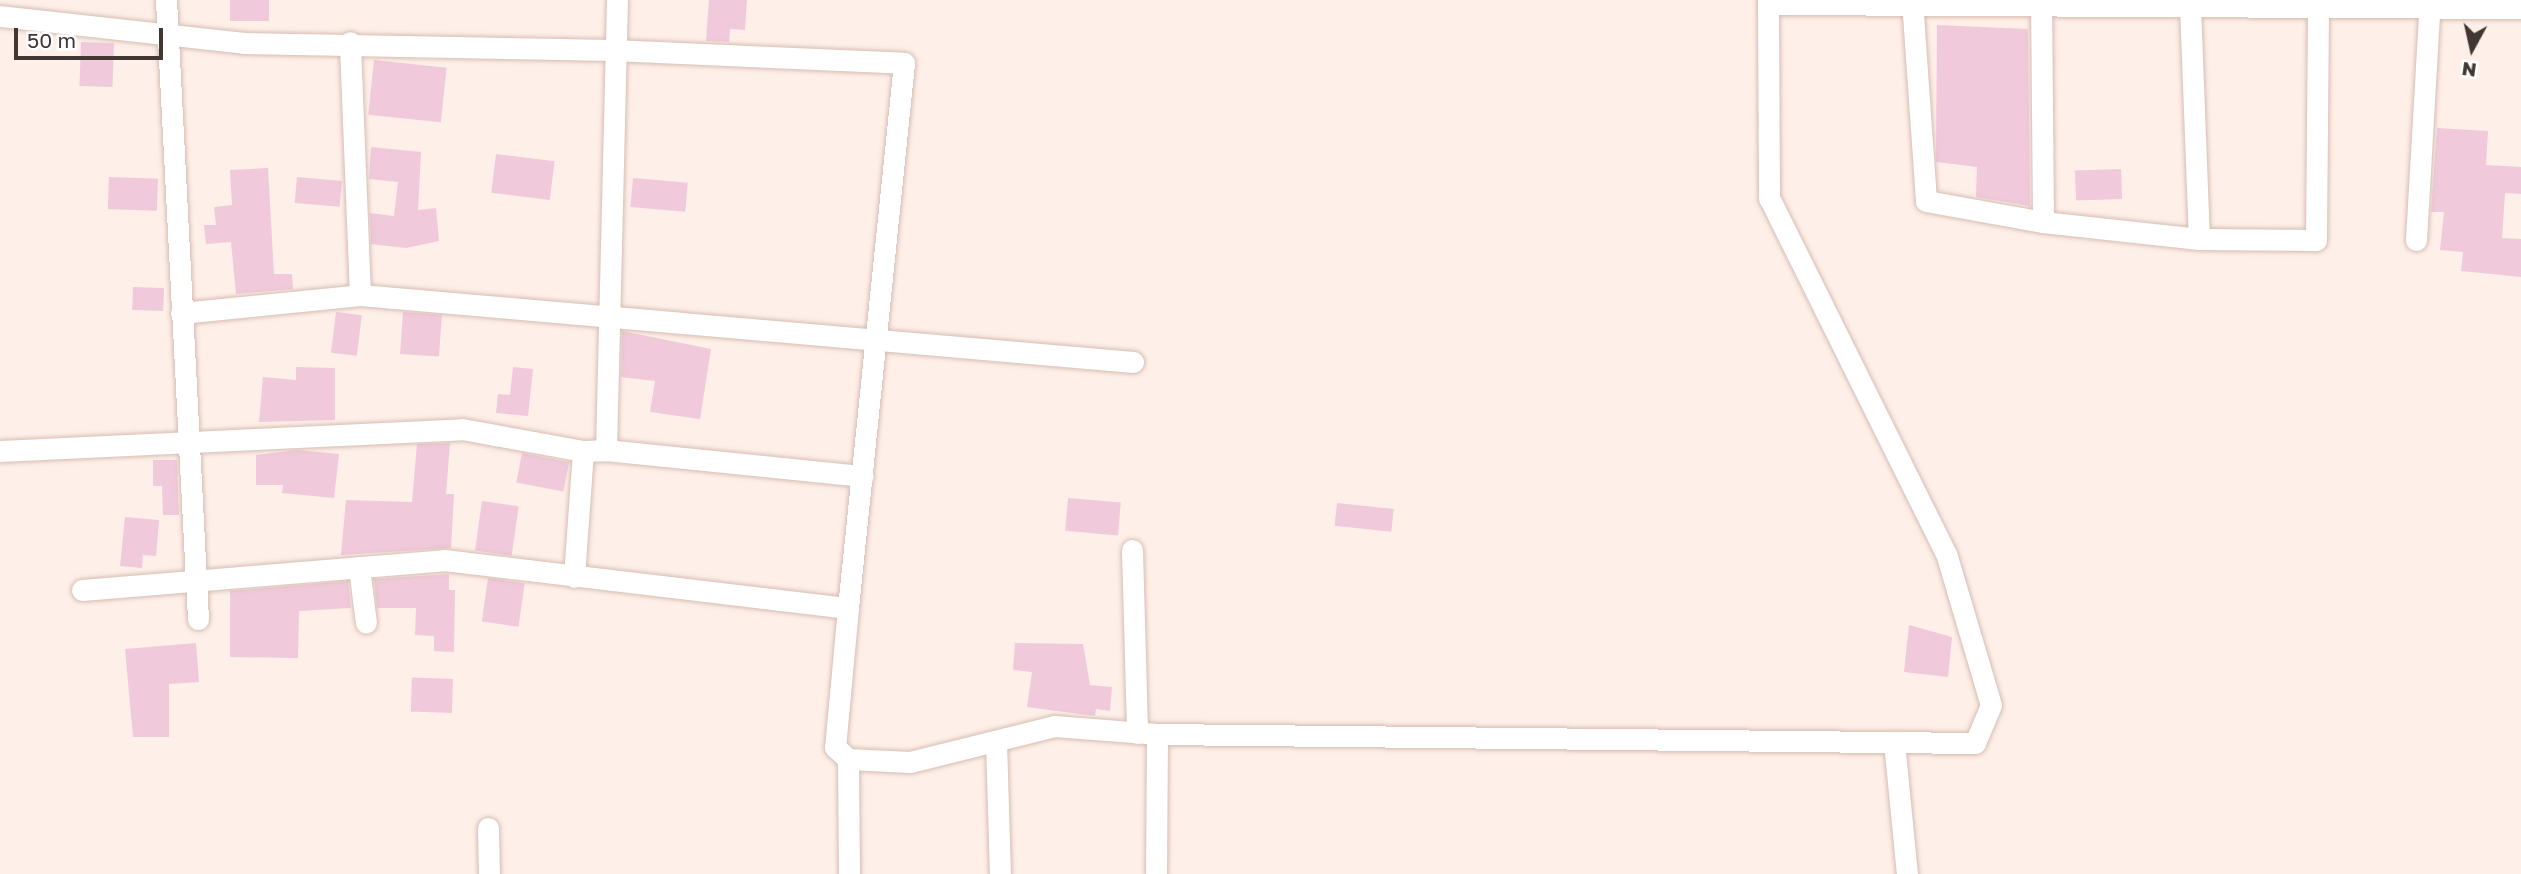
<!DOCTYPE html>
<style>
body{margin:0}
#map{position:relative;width:2521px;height:874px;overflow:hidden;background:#feefe8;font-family:"Golos Text",sans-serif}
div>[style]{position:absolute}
.building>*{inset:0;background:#f0c9da;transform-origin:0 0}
.roads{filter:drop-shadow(0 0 2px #d5bdb2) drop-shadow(0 0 2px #d5bdb2)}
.minor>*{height:21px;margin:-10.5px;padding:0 10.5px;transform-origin:10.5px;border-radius:10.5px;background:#fff}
span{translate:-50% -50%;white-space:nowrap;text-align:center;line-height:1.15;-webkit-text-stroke:7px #fff;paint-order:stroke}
.north{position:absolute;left:2437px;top:14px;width:70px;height:70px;-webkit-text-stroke:5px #fff;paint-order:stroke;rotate:188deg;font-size:19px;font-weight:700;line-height:28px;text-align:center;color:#413833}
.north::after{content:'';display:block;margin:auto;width:24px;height:32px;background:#413833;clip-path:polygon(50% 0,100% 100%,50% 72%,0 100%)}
.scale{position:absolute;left:14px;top:28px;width:149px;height:32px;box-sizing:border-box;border:4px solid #413833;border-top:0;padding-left:9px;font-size:21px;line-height:24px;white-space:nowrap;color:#413833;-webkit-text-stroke:5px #fff;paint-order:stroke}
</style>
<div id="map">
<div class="building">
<div style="left:230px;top:0;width:39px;height:21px"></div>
<div style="clip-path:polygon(709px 0,747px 0,745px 30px,730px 29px,729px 42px,706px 41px)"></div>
<div style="clip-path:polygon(1937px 25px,2028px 29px,2030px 206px,1976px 197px,1977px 167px,1936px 162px)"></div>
<div style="left:81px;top:42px;width:33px;height:44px;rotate:2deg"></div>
<div style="left:374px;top:60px;width:73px;height:55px;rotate:6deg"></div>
<div style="clip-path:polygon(2437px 128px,2488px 131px,2486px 165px,2521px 167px,2521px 194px,2505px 193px,2502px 238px,2521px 239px,2521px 277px,2461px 271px,2463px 252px,2440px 250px,2444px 212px,2431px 212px)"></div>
<div style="clip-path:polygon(371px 147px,421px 152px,418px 210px,436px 208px,439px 241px,406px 248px,371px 244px,370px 213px,394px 216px,398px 182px,369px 179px)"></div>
<div style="left:496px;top:154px;width:59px;height:39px;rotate:7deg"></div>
<div style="clip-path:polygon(268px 168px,274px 274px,292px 274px,293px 289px,236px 294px,231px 242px,206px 244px,204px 225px,216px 225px,214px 207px,232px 205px,230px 170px)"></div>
<div style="left:2121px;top:169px;width:30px;height:46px;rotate:88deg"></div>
<div style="left:109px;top:177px;width:49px;height:32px;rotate:2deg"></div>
<div style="left:297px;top:177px;width:45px;height:26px;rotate:5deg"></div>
<div style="left:633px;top:178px;width:55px;height:29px;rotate:5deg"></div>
<div style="left:133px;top:287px;width:31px;height:23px;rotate:2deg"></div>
<div style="left:336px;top:312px;width:26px;height:41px;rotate:7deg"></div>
<div style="left:403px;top:312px;width:39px;height:42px;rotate:4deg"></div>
<div style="clip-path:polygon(622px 331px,711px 349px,700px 419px,650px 412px,655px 381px,621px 377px)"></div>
<div style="clip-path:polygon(296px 367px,335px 368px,335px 420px,259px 422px,263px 377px,296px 380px)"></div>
<div style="clip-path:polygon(513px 367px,533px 369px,528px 416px,496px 413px,498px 394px,510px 395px)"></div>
<div style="clip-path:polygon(450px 443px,446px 494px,454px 494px,451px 548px,341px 555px,346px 500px,412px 502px,417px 444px)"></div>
<div style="clip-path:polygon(298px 450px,339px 454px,334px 498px,282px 493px,283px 485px,256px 485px,256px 455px)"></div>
<div style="left:522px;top:453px;width:48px;height:30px;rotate:11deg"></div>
<div style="clip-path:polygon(153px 460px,177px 460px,179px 515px,163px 515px,162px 486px,153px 486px)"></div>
<div style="left:1068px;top:498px;width:53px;height:33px;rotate:5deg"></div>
<div style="left:482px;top:501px;width:37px;height:50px;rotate:8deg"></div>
<div style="left:1337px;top:503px;width:57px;height:23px;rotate:6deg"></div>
<div style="clip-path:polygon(125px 517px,159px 520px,156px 556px,143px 555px,142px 568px,120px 566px)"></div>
<div style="clip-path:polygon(449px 574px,449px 590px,455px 590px,454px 652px,434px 651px,434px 636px,415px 635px,416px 608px,377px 608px,374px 579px)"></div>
<div style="left:488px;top:578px;width:37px;height:44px;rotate:8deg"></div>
<div style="clip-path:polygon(348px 581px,351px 608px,299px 611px,298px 658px,230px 657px,230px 591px)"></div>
<div style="clip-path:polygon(1909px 625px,1952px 637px,1948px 677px,1904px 672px)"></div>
<div style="clip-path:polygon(196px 643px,199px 682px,169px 684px,169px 737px,133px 737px,125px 649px)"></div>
<div style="clip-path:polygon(1015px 643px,1083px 644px,1090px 685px,1112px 687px,1110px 711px,1096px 709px,1095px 716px,1027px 707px,1032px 672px,1013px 670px)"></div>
<div style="left:453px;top:679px;width:34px;height:41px;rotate:92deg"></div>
</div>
<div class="roads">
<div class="minor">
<div style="left:166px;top:0;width:620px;rotate:87.04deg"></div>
<div style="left:1912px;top:0;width:201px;rotate:86deg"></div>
<div style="left:1926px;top:201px;width:119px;rotate:10.2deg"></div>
<div style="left:2043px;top:222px;width:217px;rotate:-90.5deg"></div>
<div style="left:1768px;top:4px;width:753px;rotate:0.3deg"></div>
<div style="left:2190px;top:6px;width:233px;rotate:87.8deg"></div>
<div style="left:0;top:16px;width:244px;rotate:6.3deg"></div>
<div style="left:243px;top:43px;width:369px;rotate:1.1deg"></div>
<div style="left:612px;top:50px;width:292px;rotate:2.5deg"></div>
<div style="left:904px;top:63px;width:548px;rotate:95.87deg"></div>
<div style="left:2043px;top:222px;width:157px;rotate:6.2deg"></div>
<div style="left:2199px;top:239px;width:117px;rotate:0.5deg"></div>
<div style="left:2316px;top:240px;width:240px;rotate:-89.5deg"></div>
<div style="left:2416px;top:240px;width:240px;rotate:-86.7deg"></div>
<div style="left:360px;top:295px;width:776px;rotate:4.95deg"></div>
<div style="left:181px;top:313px;width:180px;rotate:-5.7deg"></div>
<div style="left:360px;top:295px;width:253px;rotate:-92.3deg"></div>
<div style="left:606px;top:450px;width:258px;rotate:5.8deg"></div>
<div style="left:0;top:451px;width:463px;rotate:-2.7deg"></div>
<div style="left:462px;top:429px;width:123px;rotate:10.3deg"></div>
<div style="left:583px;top:451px;width:126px;rotate:94.1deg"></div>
<div style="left:583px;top:451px;width:23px;rotate:-2deg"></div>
<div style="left:606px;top:450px;width:450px;rotate:-88.6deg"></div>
<div style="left:1132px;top:550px;width:183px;rotate:88.4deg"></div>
<div style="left:359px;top:567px;width:56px;rotate:82.9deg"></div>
<div style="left:82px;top:590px;width:363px;rotate:-4.7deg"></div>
<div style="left:444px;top:560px;width:407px;rotate:6.8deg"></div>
<div style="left:848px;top:608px;width:140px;rotate:95.3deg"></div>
<div style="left:835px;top:747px;width:18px;rotate:43deg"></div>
<div style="left:848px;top:759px;width:62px;rotate:2.8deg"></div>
<div style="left:910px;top:762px;width:148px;rotate:-14deg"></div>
<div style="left:1054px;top:726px;width:103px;rotate:4.4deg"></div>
<div style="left:1157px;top:734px;width:140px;rotate:90.4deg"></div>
<div style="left:1157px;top:734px;width:818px;rotate:0.63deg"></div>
<div style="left:1975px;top:743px;width:41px;rotate:-67.2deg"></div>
<div style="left:1991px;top:705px;width:155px;rotate:-106.5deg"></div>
<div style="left:1947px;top:556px;width:400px;rotate:-116.4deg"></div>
<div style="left:1769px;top:198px;width:198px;rotate:-90.3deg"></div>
<div style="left:996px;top:741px;width:133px;rotate:88.3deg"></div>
<div style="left:1894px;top:742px;width:133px;rotate:84.4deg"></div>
<div style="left:848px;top:759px;width:115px;rotate:89.5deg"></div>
<div style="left:488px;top:828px;width:46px;rotate:88.8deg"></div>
</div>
</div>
<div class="north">N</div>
<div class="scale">50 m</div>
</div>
